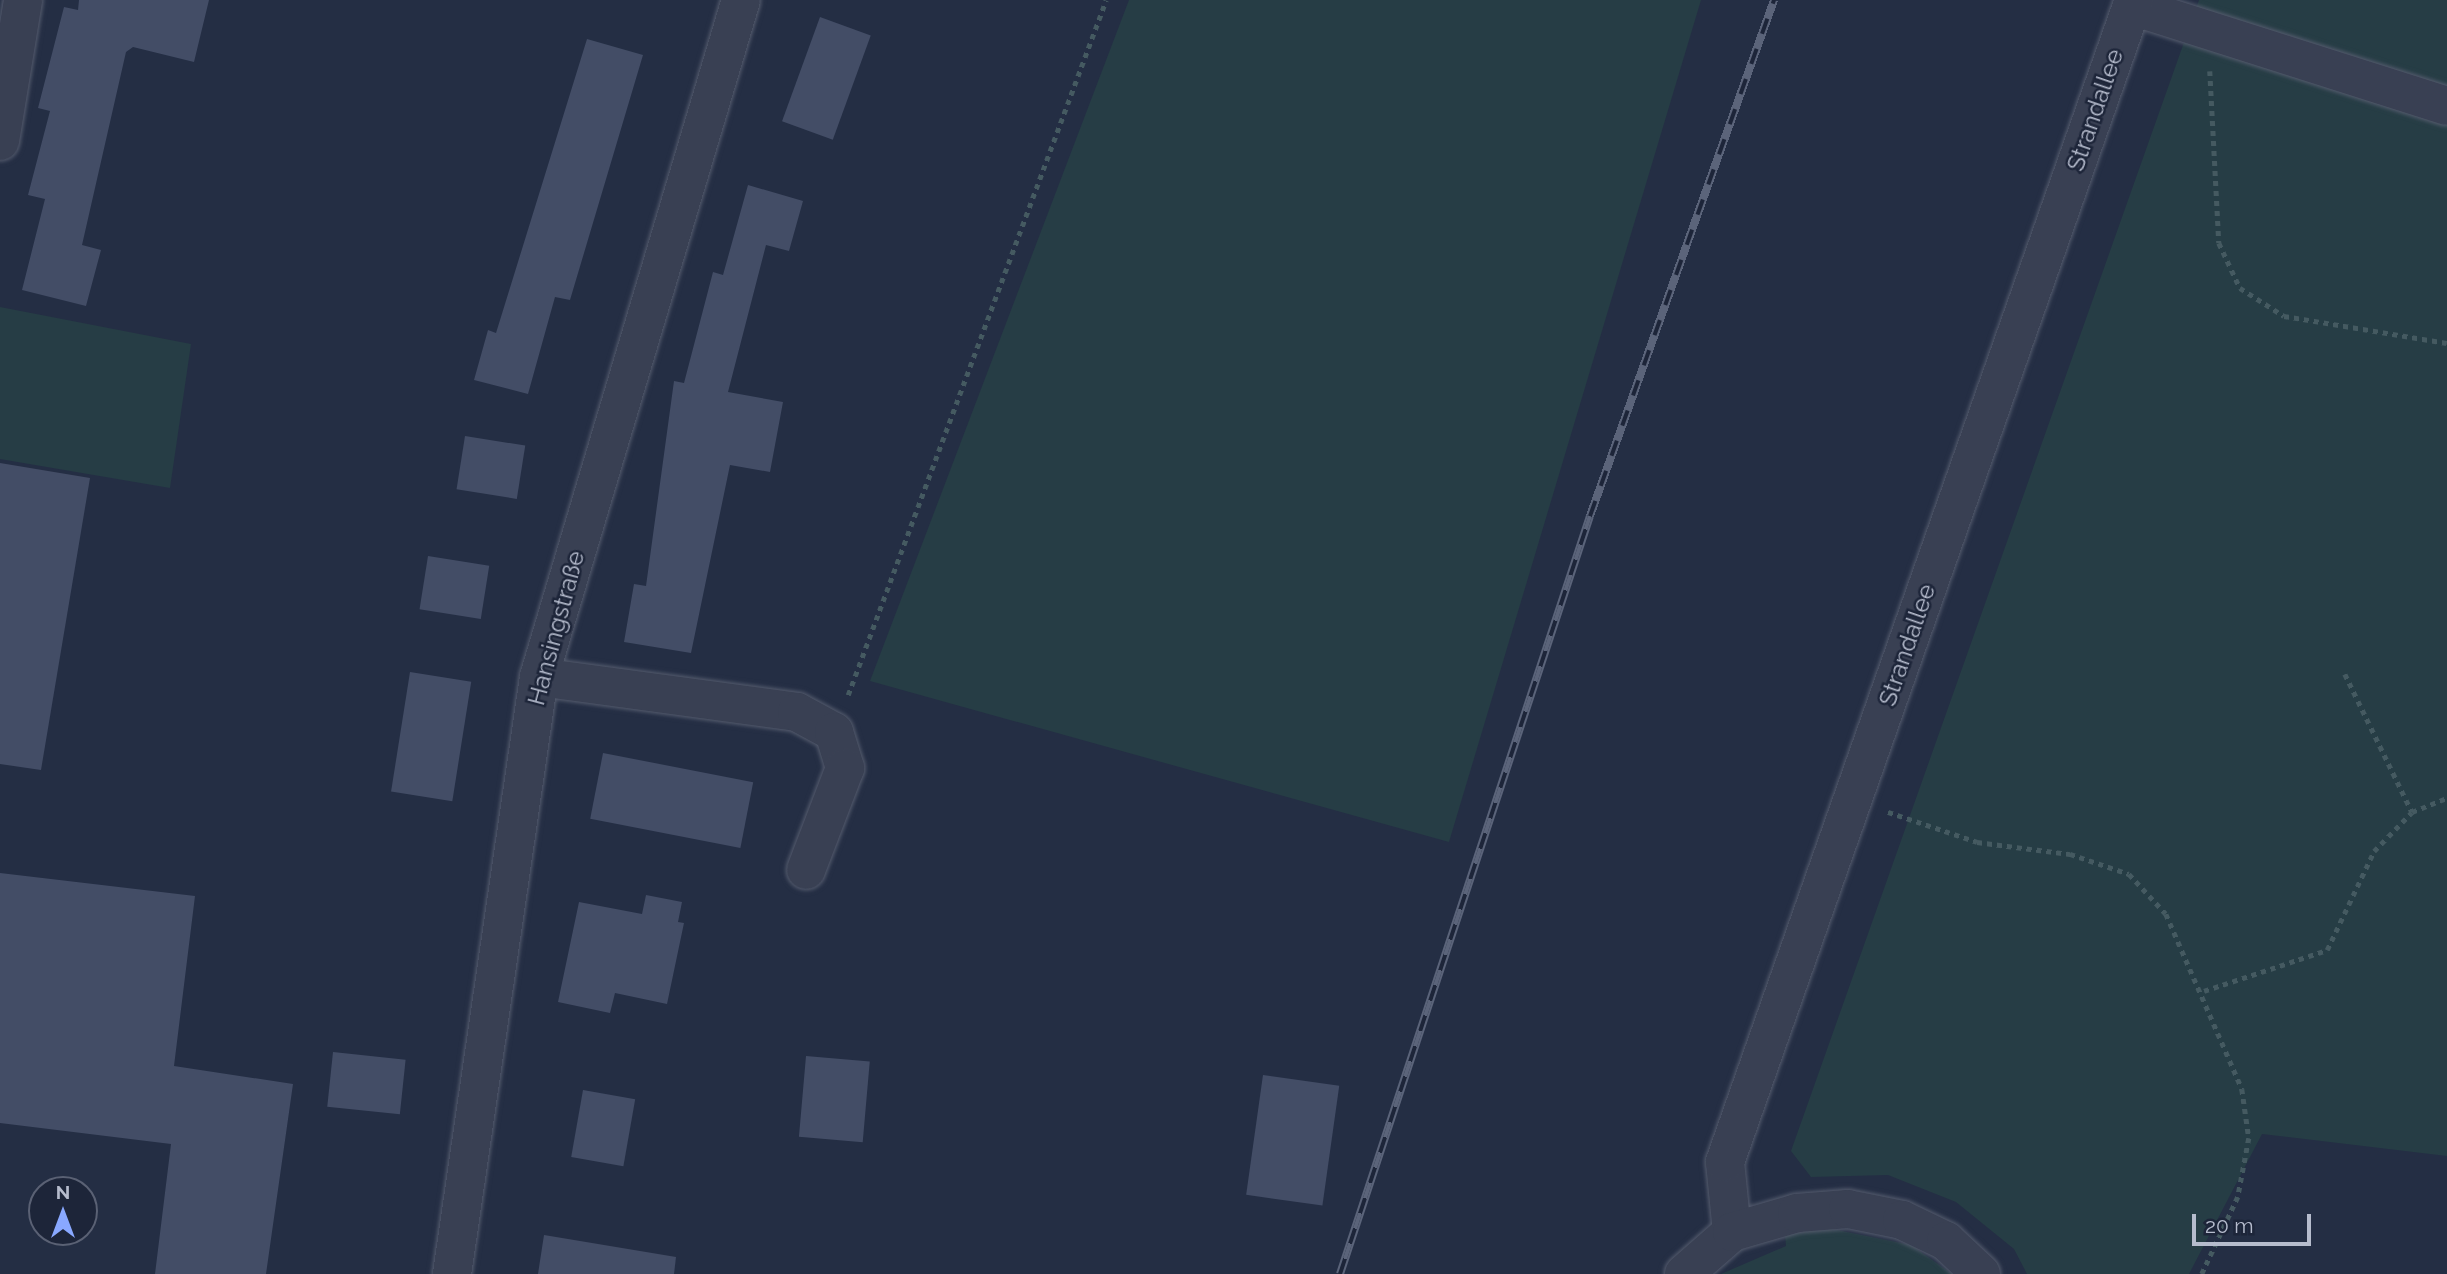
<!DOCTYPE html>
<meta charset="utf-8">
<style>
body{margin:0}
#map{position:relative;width:2447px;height:1274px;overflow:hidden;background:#242e44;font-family:Raleway,sans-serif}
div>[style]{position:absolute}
.green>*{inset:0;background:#263d45}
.building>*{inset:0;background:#434d66;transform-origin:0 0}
.path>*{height:4.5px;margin-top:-2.25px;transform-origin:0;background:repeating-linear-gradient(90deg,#455a61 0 5px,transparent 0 10px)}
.roads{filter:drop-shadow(0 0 2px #545b6d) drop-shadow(0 0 2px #545b6d)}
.minor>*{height:38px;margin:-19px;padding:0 19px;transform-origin:19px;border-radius:19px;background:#394053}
.rail>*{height:8px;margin-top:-4px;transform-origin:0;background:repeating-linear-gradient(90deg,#1d2539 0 16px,#5b647a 0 32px);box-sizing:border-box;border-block:2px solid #5b647a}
span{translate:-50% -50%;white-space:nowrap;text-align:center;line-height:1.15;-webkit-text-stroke:5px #1d2539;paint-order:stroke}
.street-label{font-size:24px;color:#b6bccd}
.north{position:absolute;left:28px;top:1176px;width:70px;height:70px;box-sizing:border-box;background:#1d2539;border:2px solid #5a6174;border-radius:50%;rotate:0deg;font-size:19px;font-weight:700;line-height:28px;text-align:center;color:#b6bccd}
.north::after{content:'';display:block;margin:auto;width:24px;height:32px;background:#89a8ff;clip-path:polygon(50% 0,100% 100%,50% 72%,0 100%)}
.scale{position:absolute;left:2192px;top:1214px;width:119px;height:32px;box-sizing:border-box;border:4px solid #b6bccd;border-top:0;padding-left:9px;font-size:21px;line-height:24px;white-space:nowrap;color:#b6bccd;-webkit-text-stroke:5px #1d2539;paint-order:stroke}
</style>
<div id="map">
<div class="green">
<div style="clip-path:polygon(1129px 0,1701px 0,1449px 842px,870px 681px)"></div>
<div style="clip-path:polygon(2199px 0,2447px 0,2447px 1156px,2262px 1134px,2189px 1274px,2027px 1274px,2014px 1249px,1956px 1202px,1888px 1175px,1811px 1177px,1791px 1151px)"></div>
<div style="clip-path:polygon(0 307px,191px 344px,170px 488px,0 459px)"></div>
<div style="clip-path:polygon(1827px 1228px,1911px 1245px,1952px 1274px,1721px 1274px,1786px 1246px,1785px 1235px)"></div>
</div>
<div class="building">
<div style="clip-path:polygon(79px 0,209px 0,194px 62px,133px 47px,126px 52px,82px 245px,101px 250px,86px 306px,22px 290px,45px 199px,28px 195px,50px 111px,38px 108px,64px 7px,78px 10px)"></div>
<div style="left:820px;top:17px;width:54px;height:111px;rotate:20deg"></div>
<div style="clip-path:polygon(587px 39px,643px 55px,570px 300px,555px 297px,528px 394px,474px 380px,488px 330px,496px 333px)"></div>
<div style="clip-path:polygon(748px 185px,803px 201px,789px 251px,766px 245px,728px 392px,783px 402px,770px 472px,730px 465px,691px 653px,624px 642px,634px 584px,646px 586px,674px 381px,684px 383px,713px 272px,723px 275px)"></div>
<div style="left:465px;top:436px;width:61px;height:54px;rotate:9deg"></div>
<div style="clip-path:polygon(0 463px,90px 478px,41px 770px,0 764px)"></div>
<div style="left:428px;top:556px;width:62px;height:54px;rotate:9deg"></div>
<div style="left:410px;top:672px;width:62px;height:121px;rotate:9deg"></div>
<div style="left:603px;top:753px;width:153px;height:67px;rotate:11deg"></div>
<div style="clip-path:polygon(0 873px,195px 896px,174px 1066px,293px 1084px,266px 1274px,155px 1274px,171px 1144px,0 1123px)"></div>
<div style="clip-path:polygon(646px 895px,682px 902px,678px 922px,684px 923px,667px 1004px,615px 993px,610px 1013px,558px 1002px,579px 902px,642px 914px)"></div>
<div style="left:333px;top:1052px;width:73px;height:55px;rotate:6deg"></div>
<div style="left:806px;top:1056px;width:64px;height:81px;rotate:5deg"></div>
<div style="left:1263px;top:1075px;width:77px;height:121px;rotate:8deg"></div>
<div style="left:583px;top:1090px;width:53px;height:68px;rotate:10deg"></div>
<div style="clip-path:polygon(544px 1235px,676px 1257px,674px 1274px,538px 1274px)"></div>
</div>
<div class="path">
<div style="left:2210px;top:71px;width:172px;rotate:87deg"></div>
<div style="left:2219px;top:243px;width:50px;rotate:65deg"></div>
<div style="left:2240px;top:288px;width:52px;rotate:32.5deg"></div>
<div style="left:2284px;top:316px;width:165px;rotate:9.4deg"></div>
<div style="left:2345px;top:674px;width:153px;rotate:64.1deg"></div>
<div style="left:848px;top:695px;width:741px;rotate:-69.63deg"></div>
<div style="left:1888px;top:812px;width:94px;rotate:18.6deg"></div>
<div style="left:1977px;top:842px;width:94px;rotate:7.4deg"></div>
<div style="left:2070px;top:854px;width:62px;rotate:18.7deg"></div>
<div style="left:2129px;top:874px;width:54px;rotate:47.2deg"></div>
<div style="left:2166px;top:914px;width:191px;rotate:66.5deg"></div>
<div style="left:2242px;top:1089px;width:49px;rotate:81.9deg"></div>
<div style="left:2249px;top:1138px;width:60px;rotate:100.6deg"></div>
<div style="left:2238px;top:1197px;width:85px;rotate:115.1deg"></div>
<div style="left:2204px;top:991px;width:130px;rotate:-18.4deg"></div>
<div style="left:2327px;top:950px;width:110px;rotate:-64.6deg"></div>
<div style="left:2374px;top:851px;width:54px;rotate:-45.7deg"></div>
<div style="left:2412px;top:812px;width:38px;rotate:-22deg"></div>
</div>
<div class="roads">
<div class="minor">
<div style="left:2132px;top:6px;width:330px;rotate:17.6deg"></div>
<div style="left:0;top:141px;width:143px;rotate:-80.7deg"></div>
<div style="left:539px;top:677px;width:260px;rotate:7.7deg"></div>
<div style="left:797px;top:712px;width:42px;rotate:28.4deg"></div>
<div style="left:834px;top:732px;width:38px;rotate:73deg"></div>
<div style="left:845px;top:768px;width:109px;rotate:110.9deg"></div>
<div style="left:1732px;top:1232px;width:70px;rotate:-95.7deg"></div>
<div style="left:1725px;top:1162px;width:1232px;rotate:-70.61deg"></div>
<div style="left:452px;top:1274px;width:603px;rotate:-81.71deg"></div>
<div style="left:539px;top:677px;width:706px;rotate:-73.39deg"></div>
<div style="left:1684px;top:1274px;width:64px;rotate:-41.2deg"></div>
<div style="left:1732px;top:1232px;width:68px;rotate:-16.3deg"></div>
<div style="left:1797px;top:1213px;width:51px;rotate:-4.5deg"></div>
<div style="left:1848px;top:1209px;width:55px;rotate:11.5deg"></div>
<div style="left:1902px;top:1220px;width:49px;rotate:25.5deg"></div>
<div style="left:1946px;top:1241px;width:48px;rotate:43.3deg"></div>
</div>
</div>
<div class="rail">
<div style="left:1340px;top:1274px;width:798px;rotate:-71.75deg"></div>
<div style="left:1590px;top:516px;width:548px;rotate:-70.37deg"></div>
</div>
<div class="street-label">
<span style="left:2095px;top:110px;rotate:-71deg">Strandallee</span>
<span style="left:556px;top:628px;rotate:-75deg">Hansingstraße</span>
<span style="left:1907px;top:645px;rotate:-71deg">Strandallee</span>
</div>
<div class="north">N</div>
<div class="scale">20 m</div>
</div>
